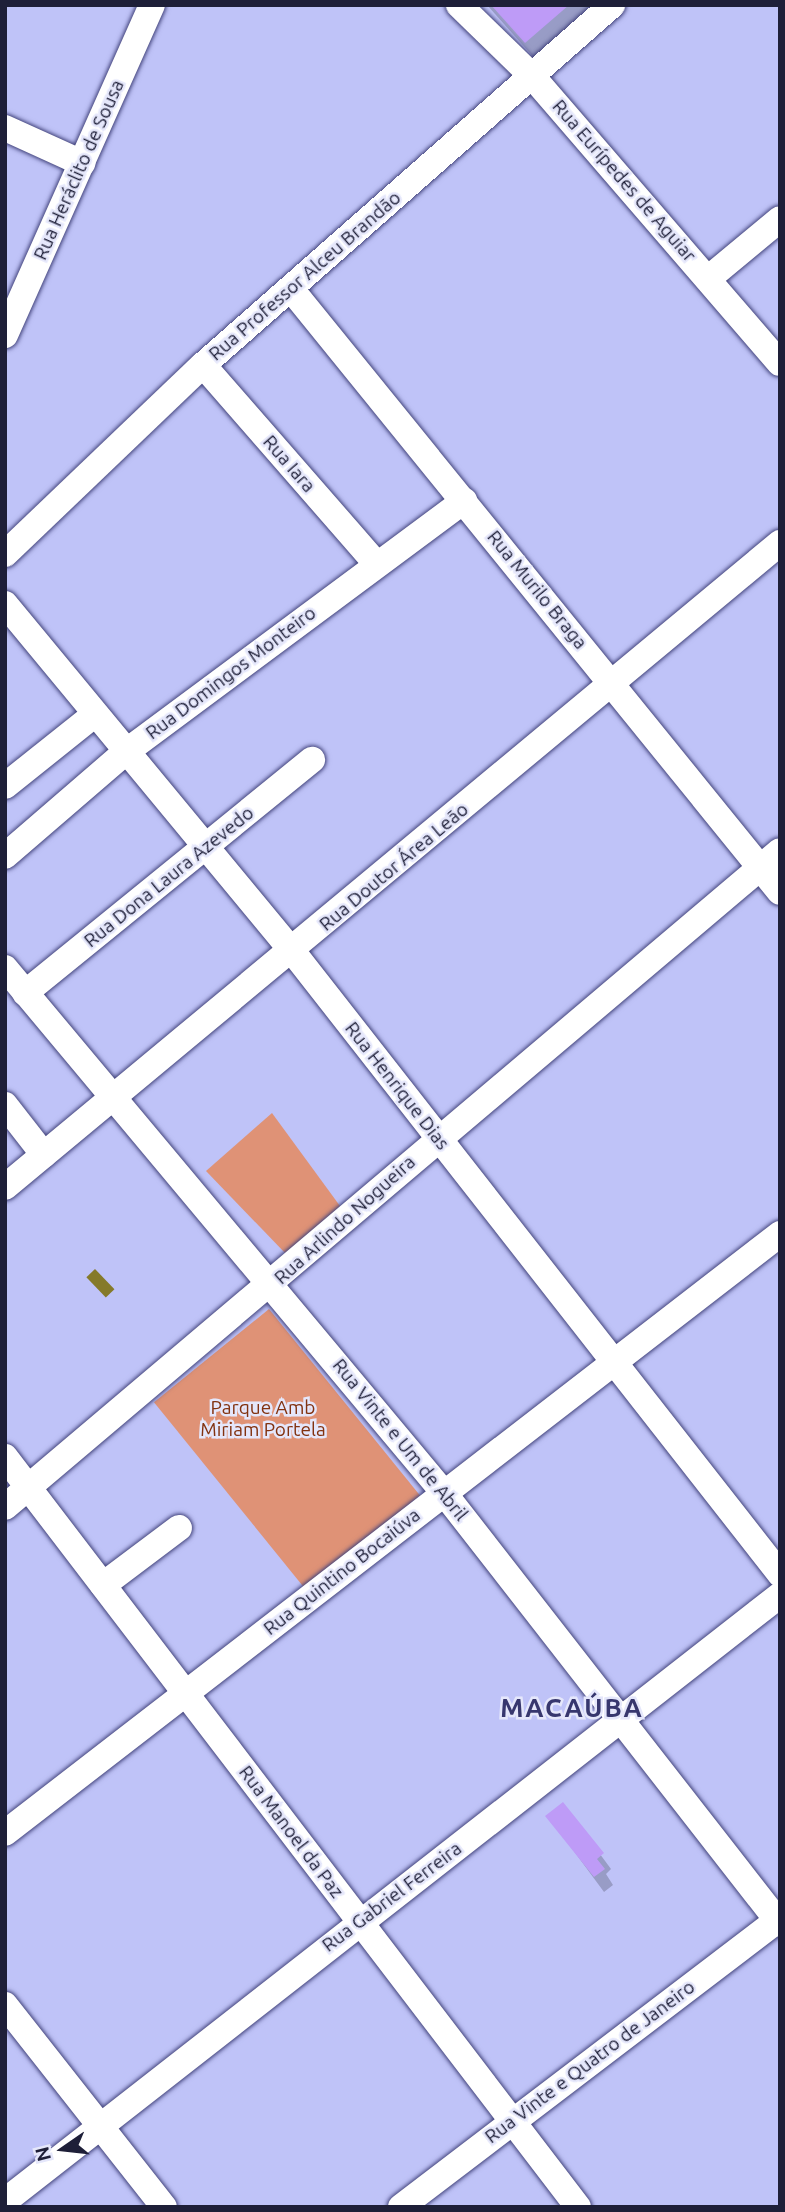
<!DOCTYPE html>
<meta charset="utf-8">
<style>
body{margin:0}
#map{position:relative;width:785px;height:2212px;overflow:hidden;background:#bfc3f8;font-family:Ubuntu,sans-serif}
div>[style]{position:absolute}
.green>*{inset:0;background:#df9276;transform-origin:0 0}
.water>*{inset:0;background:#857a2a;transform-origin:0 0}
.shadow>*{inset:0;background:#0003}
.building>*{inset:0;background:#be9bf7}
.roads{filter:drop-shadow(0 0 2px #43447c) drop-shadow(0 0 2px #43447c)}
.minor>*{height:26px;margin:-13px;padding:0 13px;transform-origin:13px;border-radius:13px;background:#fff}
span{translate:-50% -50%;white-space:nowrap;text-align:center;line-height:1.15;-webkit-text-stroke:5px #e5e7fb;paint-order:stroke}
.street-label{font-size:19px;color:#1e1f38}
.park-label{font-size:19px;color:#823210}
.district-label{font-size:26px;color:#37376e;font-weight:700;letter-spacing:2px}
.frame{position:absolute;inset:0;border:7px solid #1e1f38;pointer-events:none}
.north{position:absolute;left:28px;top:2114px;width:70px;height:70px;-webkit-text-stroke:5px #e5e7fb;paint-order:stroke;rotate:256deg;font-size:19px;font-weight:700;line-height:28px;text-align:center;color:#1e1f38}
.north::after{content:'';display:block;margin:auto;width:24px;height:32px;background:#1e1f38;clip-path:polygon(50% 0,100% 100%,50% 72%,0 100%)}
</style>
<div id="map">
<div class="green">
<div style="clip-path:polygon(272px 1113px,340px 1206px,286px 1254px,206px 1171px)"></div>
<div style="left:269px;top:1309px;width:240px;height:148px;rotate:51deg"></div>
</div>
<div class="water">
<div style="left:95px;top:1269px;width:28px;height:12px;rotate:46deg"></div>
</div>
<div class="shadow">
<div style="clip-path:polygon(487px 5px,604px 5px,538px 62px)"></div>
<div style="clip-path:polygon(563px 1804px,611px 1869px,606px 1874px,613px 1885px,604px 1892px,548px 1816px)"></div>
</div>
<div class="building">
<div style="clip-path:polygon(491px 5px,569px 5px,525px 43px)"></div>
<div style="clip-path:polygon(563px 1802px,604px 1853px,597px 1859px,605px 1869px,594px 1877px,545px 1816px)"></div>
</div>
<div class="roads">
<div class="minor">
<div style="left:459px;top:5px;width:102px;rotate:44.2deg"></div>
<div style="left:532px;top:76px;width:379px;rotate:49.2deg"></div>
<div style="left:5px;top:128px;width:85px;rotate:24.4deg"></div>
<div style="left:709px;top:278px;width:92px;rotate:-39.7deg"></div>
<div style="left:291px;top:289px;width:776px;rotate:50.96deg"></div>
<div style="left:5px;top:335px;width:361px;rotate:-66deg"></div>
<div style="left:203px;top:365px;width:263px;rotate:48.9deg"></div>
<div style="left:5px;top:554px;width:274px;rotate:-43.7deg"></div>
<div style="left:203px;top:365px;width:545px;rotate:-41.35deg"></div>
<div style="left:5px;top:604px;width:452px;rotate:50.4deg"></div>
<div style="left:293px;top:952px;width:790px;rotate:51.94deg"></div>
<div style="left:5px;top:786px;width:114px;rotate:-38.6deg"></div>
<div style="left:5px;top:856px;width:156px;rotate:-40.8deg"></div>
<div style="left:123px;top:754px;width:425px;rotate:-36.6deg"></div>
<div style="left:5px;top:968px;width:684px;rotate:50.1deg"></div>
<div style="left:444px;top:1493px;width:546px;rotate:52.06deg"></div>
<div style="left:25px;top:993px;width:370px;rotate:-39.1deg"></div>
<div style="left:5px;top:1105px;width:63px;rotate:52deg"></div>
<div style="left:5px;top:1187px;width:1008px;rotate:-39.73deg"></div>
<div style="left:5px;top:1457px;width:944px;rotate:52.62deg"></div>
<div style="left:5px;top:1507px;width:1015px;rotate:-40.25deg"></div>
<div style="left:103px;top:1585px;width:95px;rotate:-36.9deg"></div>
<div style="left:5px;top:1833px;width:980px;rotate:-37.7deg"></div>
<div style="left:5px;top:2005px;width:257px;rotate:51.8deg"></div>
<div style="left:5px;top:2201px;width:984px;rotate:-38.02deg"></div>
<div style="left:401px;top:2207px;width:477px;rotate:-37.3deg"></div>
</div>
</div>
<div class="street-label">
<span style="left:79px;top:170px;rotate:-66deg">Rua Heráclito de Sousa</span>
<span style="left:624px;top:181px;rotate:49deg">Rua Eurípedes de Aguiar</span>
<span style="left:305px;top:276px;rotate:-41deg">Rua Professor Alceu Brandão</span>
<span style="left:289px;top:464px;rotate:49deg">Rua Iara</span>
<span style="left:537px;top:590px;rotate:51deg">Rua Murilo Braga</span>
<span style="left:231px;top:673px;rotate:-37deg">Rua Domingos Monteiro</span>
<span style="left:394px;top:867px;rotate:-40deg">Rua Doutor Área Leão</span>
<span style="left:169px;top:877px;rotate:-39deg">Rua Dona Laura Azevedo</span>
<span style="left:397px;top:1086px;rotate:52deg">Rua Henrique Dias</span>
<span style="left:345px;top:1220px;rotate:-42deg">Rua Arlindo Nogueira</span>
<span style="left:400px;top:1440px;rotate:51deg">Rua Vinte e Um de Abril</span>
<span style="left:342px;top:1572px;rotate:-38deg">Rua Quintino Bocaiúva</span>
<span style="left:291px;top:1832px;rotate:53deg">Rua Manoel da Paz</span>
<span style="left:392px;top:1897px;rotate:-37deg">Rua Gabriel Ferreira</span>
<span style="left:590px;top:2062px;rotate:-37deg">Rua Vinte e Quatro de Janeiro</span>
</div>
<div class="park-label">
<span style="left:263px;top:1419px">Parque Amb<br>Miriam Portela</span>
</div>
<div class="district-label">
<span style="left:572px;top:1708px">MACAÚBA</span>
</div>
<div class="frame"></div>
<div class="north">N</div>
</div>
